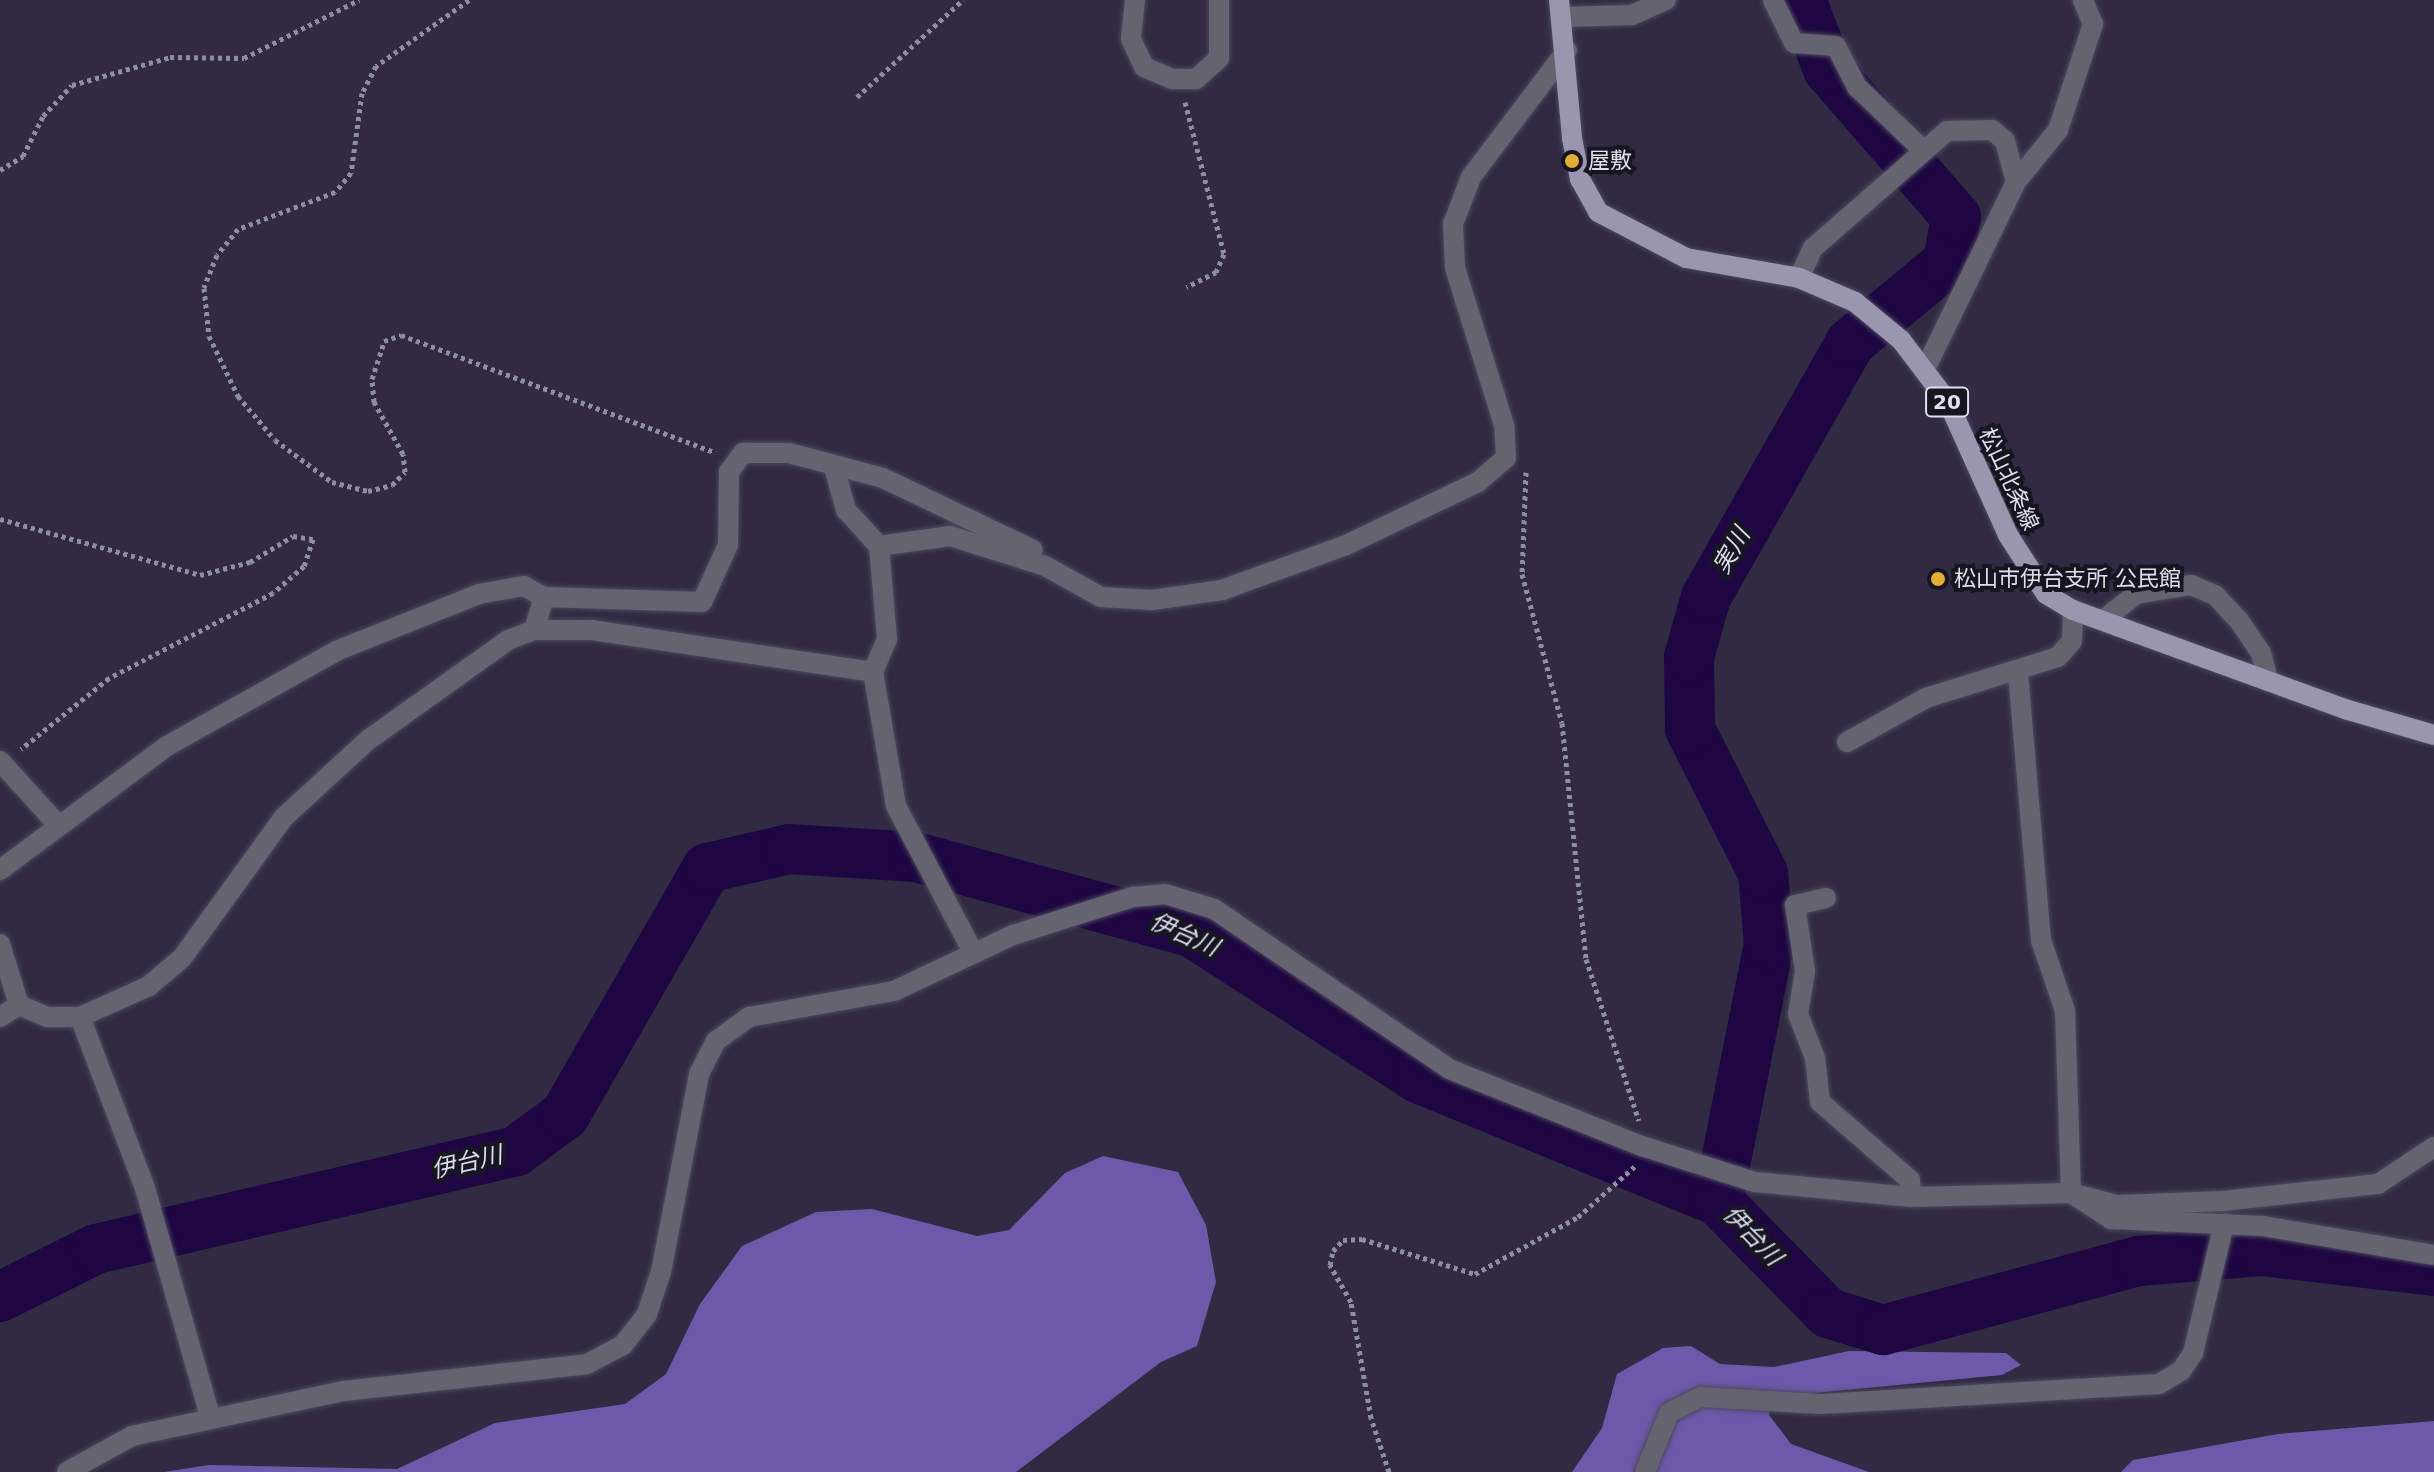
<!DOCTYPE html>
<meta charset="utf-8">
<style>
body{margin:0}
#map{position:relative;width:2434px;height:1472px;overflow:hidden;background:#302b43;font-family:"DejaVu Sans","Noto Sans JP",sans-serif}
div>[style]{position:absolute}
.forest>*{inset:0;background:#6d58a9}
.river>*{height:50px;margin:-25px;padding:0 25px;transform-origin:25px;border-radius:25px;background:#1d0641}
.path>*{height:5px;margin-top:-2.5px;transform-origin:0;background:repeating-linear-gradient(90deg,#918da0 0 4px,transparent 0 8px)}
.roads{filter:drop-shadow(0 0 2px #4c485e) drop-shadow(0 0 2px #4c485e)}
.minor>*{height:20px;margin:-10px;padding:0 10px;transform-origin:10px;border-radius:10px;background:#656370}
.primary>*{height:20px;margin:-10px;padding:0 10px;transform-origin:10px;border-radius:10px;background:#9b96af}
.dots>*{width:22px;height:22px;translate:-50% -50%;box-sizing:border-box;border:4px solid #171520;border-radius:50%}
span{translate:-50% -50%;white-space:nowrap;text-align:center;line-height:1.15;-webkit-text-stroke:8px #171520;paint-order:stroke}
.shield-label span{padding:2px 6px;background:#171520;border:2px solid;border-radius:6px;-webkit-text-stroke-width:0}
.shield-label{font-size:20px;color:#e1deee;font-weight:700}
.poi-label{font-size:22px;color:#e1deee}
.left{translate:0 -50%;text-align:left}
.street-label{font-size:22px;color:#e1deee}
.water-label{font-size:24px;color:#dedaf1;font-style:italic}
</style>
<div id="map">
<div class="forest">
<div style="clip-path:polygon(1103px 1156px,1178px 1172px,1206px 1225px,1216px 1282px,1197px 1346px,1161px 1362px,1016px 1472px,164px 1472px,209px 1465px,397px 1469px,495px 1423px,625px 1404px,666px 1374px,700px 1304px,742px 1246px,816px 1212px,872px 1209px,977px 1236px,1009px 1230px,1065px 1173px)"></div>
<div style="clip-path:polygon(1691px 1346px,1720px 1364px,1774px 1367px,1849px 1351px,2006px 1353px,2021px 1365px,2002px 1375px,1773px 1397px,1769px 1415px,1791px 1444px,1869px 1472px,1572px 1472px,1602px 1428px,1617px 1374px,1663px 1348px)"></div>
<div style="clip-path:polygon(2434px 1421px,2434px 1472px,2121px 1472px,2133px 1460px,2278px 1434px)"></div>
</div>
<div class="river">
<div style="left:1718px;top:1201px;width:262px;rotate:-78.8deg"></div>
<div style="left:1769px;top:944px;width:71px;rotate:-94.8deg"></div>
<div style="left:1763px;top:873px;width:161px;rotate:-116.9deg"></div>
<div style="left:1690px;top:729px;width:72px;rotate:-90.8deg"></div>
<div style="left:1689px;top:657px;width:62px;rotate:-74.2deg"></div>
<div style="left:1706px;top:597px;width:292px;rotate:-60.4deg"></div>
<div style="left:1850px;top:343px;width:127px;rotate:-39.6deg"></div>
<div style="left:1948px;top:262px;width:46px;rotate:-79.9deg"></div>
<div style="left:1956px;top:217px;width:196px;rotate:-130.9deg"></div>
<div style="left:1828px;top:69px;width:74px;rotate:-111.4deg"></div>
<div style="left:0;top:1297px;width:107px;rotate:-26.6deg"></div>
<div style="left:96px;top:1249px;width:431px;rotate:-13.1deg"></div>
<div style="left:516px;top:1151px;width:61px;rotate:-36.3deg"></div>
<div style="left:565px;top:1115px;width:285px;rotate:-60.1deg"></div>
<div style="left:707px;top:868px;width:84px;rotate:-13deg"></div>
<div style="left:789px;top:849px;width:127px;rotate:3.6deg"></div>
<div style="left:916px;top:857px;width:287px;rotate:15.3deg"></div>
<div style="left:1193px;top:933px;width:268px;rotate:32.8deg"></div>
<div style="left:1418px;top:1078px;width:324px;rotate:22.3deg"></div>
<div style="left:1718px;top:1201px;width:157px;rotate:45.5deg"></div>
<div style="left:1828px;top:1313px;width:58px;rotate:17.2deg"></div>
<div style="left:1883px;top:1330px;width:265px;rotate:-15.1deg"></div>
<div style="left:2139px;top:1261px;width:123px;rotate:-4.6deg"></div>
<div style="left:2262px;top:1251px;width:173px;rotate:6.6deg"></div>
</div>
<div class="path">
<div style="left:469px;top:0;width:114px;rotate:144.6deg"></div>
<div style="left:376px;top:66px;width:30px;rotate:117deg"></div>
<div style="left:362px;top:93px;width:81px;rotate:97.8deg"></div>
<div style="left:351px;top:173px;width:25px;rotate:130deg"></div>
<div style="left:335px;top:192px;width:104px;rotate:159.1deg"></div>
<div style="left:238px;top:229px;width:33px;rotate:129deg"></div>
<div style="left:217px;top:255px;width:35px;rotate:112deg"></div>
<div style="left:204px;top:288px;width:48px;rotate:84.1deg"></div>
<div style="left:209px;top:336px;width:67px;rotate:64.2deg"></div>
<div style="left:238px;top:396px;width:57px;rotate:49.9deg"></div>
<div style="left:275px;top:440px;width:71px;rotate:36.4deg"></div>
<div style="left:332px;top:482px;width:37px;rotate:14deg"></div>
<div style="left:368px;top:491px;width:25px;rotate:-14deg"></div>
<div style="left:392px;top:485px;width:18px;rotate:-45deg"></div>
<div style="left:405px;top:472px;width:18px;rotate:-96deg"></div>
<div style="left:403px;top:454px;width:60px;rotate:-119.1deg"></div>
<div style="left:374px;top:402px;width:23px;rotate:-95deg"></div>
<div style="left:372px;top:379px;width:40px;rotate:-72deg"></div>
<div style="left:384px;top:341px;width:18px;rotate:-19deg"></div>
<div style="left:401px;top:335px;width:336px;rotate:20.5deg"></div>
<div style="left:857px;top:97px;width:144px;rotate:-42.5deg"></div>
<div style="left:1185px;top:102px;width:157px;rotate:75.6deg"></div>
<div style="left:1224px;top:254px;width:20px;rotate:114deg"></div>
<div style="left:1216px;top:272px;width:33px;rotate:153deg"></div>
<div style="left:0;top:170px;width:27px;rotate:-31deg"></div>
<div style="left:23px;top:156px;width:45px;rotate:-63.4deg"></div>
<div style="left:43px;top:116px;width:42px;rotate:-46.9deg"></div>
<div style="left:72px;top:85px;width:102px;rotate:-15.9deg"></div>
<div style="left:170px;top:57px;width:74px;rotate:0.8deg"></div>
<div style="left:244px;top:58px;width:129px;rotate:-26.8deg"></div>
<div style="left:1526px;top:472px;width:102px;rotate:92.2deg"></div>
<div style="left:1522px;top:574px;width:154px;rotate:75deg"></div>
<div style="left:1562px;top:723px;width:237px;rotate:84.2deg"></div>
<div style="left:1586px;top:959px;width:170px;rotate:71.9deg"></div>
<div style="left:0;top:519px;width:208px;rotate:15.6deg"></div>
<div style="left:200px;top:575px;width:52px;rotate:-14.6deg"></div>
<div style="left:250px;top:562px;width:50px;rotate:-31.2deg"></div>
<div style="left:293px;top:536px;width:20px;rotate:9deg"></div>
<div style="left:313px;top:539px;width:28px;rotate:108deg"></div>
<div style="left:304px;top:566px;width:41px;rotate:138.9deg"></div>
<div style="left:273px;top:593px;width:185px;rotate:152.6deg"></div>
<div style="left:109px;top:678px;width:113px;rotate:141.1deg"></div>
<div style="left:1389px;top:1472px;width:57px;rotate:-108.4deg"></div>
<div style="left:1371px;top:1418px;width:118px;rotate:-99.8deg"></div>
<div style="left:1351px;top:1302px;width:43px;rotate:-119.6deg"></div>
<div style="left:1330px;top:1265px;width:14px;rotate:-78deg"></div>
<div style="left:1333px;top:1251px;width:15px;rotate:-48deg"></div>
<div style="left:1343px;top:1240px;width:19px;rotate:-3deg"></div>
<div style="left:1362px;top:1239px;width:118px;rotate:17.2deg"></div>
<div style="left:1475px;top:1274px;width:118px;rotate:-29deg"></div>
<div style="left:1578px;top:1217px;width:76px;rotate:-41.8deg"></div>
</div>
<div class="roads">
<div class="minor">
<div style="left:1135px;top:0;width:39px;rotate:96deg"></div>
<div style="left:1131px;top:39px;width:31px;rotate:65deg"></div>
<div style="left:1144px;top:67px;width:30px;rotate:23deg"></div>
<div style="left:1172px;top:79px;width:24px"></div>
<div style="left:1196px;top:79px;width:31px;rotate:-42deg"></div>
<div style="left:1219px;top:58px;width:58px;rotate:-90deg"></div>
<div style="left:1773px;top:0;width:48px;rotate:64deg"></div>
<div style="left:1794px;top:43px;width:42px;rotate:4.1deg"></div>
<div style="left:1836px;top:46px;width:46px;rotate:62.9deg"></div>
<div style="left:1857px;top:87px;width:91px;rotate:43.7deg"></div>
<div style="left:1562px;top:17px;width:70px;rotate:-1.6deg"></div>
<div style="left:1632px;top:15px;width:37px;rotate:-24deg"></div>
<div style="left:2016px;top:182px;width:67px;rotate:-51.1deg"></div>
<div style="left:2058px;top:130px;width:112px;rotate:-71.7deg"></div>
<div style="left:2093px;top:24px;width:26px;rotate:-113deg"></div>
<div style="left:1799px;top:278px;width:33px;rotate:-65deg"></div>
<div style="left:1813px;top:248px;width:178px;rotate:-41.1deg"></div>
<div style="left:1947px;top:131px;width:45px;rotate:-1.3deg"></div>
<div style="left:1992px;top:130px;width:17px;rotate:40deg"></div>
<div style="left:2005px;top:141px;width:42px;rotate:75deg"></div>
<div style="left:2016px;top:182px;width:206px;rotate:115.9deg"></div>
<div style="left:834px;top:467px;width:45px;rotate:74.4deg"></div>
<div style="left:846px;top:510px;width:49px;rotate:47.5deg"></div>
<div style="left:2103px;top:620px;width:42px;rotate:-38.2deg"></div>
<div style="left:2136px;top:594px;width:56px;rotate:-9.3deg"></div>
<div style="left:2191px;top:585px;width:26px;rotate:23deg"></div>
<div style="left:2215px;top:595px;width:37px;rotate:47deg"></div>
<div style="left:2240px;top:622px;width:37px;rotate:56deg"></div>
<div style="left:2261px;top:653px;width:28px;rotate:75deg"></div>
<div style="left:534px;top:630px;width:34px;rotate:-73deg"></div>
<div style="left:544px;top:597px;width:158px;rotate:1.8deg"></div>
<div style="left:702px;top:602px;width:63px;rotate:-65.5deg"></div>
<div style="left:728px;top:545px;width:73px;rotate:-89.2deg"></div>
<div style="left:729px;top:472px;width:24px;rotate:-54deg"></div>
<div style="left:743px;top:453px;width:46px"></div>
<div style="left:789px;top:453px;width:97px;rotate:14.9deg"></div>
<div style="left:883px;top:478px;width:166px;rotate:25.6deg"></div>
<div style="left:2018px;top:673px;width:268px;rotate:85.1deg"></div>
<div style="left:2041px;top:940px;width:75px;rotate:71.3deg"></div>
<div style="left:2065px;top:1011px;width:182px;rotate:88.1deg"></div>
<div style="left:2071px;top:1193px;width:48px;rotate:33deg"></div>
<div style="left:2111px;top:1219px;width:152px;rotate:2.6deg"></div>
<div style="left:2263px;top:1226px;width:173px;rotate:9.6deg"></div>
<div style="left:1847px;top:742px;width:90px;rotate:-29.1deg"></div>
<div style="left:1926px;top:698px;width:138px;rotate:-17.3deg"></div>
<div style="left:2058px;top:657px;width:21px;rotate:-49deg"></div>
<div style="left:2072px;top:641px;width:31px;rotate:-88deg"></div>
<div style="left:0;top:761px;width:86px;rotate:47.8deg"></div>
<div style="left:0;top:870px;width:208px;rotate:-36.6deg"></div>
<div style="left:167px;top:746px;width:194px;rotate:-29.3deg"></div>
<div style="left:336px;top:651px;width:154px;rotate:-21.7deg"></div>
<div style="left:479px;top:594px;width:46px;rotate:-10.1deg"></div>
<div style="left:524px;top:586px;width:23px;rotate:29deg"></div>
<div style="left:1826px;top:898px;width:32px;rotate:167deg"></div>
<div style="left:1795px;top:905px;width:67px;rotate:81.4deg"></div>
<div style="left:1805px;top:971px;width:44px;rotate:99.2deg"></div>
<div style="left:1798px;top:1014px;width:47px;rotate:68.9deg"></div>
<div style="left:1815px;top:1058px;width:44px;rotate:83.5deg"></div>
<div style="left:1820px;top:1102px;width:119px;rotate:40.9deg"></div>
<div style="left:1910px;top:1180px;width:17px;rotate:87deg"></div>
<div style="left:0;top:944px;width:64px;rotate:72.7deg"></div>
<div style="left:973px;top:952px;width:165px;rotate:-117.8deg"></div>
<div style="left:896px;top:806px;width:136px;rotate:-99.7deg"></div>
<div style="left:873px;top:672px;width:36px;rotate:-67deg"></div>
<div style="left:887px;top:639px;width:93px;rotate:-94.9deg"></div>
<div style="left:879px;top:546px;width:72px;rotate:-8deg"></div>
<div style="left:950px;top:536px;width:100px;rotate:17.5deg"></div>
<div style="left:1045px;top:566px;width:64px;rotate:29deg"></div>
<div style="left:1101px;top:597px;width:51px;rotate:3.4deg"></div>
<div style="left:1152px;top:600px;width:71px;rotate:-8.1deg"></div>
<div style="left:1222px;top:590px;width:132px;rotate:-19.9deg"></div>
<div style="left:1346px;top:545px;width:146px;rotate:-25.5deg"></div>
<div style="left:1478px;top:482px;width:37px;rotate:-41deg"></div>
<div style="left:1506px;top:458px;width:33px;rotate:-93deg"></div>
<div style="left:1504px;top:425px;width:164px;rotate:-107.3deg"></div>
<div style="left:1455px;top:268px;width:44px;rotate:-92.6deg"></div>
<div style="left:1453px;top:224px;width:50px;rotate:-69deg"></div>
<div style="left:1471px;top:177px;width:159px;rotate:-52.9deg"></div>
<div style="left:0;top:1017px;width:22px;rotate:-32deg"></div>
<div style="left:19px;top:1005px;width:30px;rotate:23deg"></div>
<div style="left:47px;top:1017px;width:33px"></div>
<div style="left:80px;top:1017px;width:76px;rotate:-24.2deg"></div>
<div style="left:149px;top:986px;width:43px;rotate:-40.3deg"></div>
<div style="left:182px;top:958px;width:174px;rotate:-54.1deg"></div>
<div style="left:284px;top:817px;width:114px;rotate:-42.5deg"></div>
<div style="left:368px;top:740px;width:172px;rotate:-35.5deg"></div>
<div style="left:508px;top:640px;width:28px;rotate:-21deg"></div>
<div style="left:534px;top:630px;width:58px"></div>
<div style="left:592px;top:630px;width:284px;rotate:8.5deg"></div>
<div style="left:80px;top:1017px;width:183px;rotate:69.2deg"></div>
<div style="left:145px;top:1188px;width:240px;rotate:74.1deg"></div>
<div style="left:67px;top:1472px;width:74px;rotate:-29deg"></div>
<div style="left:132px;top:1436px;width:217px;rotate:-12deg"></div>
<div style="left:344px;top:1391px;width:244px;rotate:-6.3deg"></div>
<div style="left:587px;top:1364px;width:41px;rotate:-27.8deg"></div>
<div style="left:623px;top:1345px;width:39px;rotate:-52deg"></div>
<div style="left:647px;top:1314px;width:44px;rotate:-71.6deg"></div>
<div style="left:661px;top:1272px;width:202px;rotate:-79.1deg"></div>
<div style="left:699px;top:1074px;width:37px;rotate:-63deg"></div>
<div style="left:716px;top:1041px;width:41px;rotate:-36deg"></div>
<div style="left:749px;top:1017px;width:147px;rotate:-10.2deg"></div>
<div style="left:894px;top:991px;width:132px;rotate:-25.2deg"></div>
<div style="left:1013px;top:935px;width:126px;rotate:-17.6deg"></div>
<div style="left:1133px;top:897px;width:32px;rotate:-5deg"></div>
<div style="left:1165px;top:894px;width:51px;rotate:17deg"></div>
<div style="left:1214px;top:909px;width:284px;rotate:34.2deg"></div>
<div style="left:1449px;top:1069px;width:208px;rotate:21.8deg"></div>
<div style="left:1642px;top:1146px;width:119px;rotate:17.7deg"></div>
<div style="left:1755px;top:1182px;width:157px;rotate:5.5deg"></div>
<div style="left:1911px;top:1197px;width:160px;rotate:-1.4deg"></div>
<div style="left:2071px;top:1193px;width:48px;rotate:14.6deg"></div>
<div style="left:2117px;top:1205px;width:106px;rotate:-2.2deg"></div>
<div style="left:2223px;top:1201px;width:156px;rotate:-6.3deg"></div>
<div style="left:2378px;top:1184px;width:67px;rotate:-33.5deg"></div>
<div style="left:1645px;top:1472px;width:64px;rotate:-67.9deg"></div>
<div style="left:1669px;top:1413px;width:36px;rotate:-27deg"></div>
<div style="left:1701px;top:1397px;width:120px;rotate:3.3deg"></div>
<div style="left:1821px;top:1404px;width:339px;rotate:-3.4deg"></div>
<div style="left:2159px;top:1384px;width:26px;rotate:-31deg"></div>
<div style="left:2181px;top:1371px;width:22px;rotate:-56deg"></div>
<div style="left:2193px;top:1353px;width:133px;rotate:-76.5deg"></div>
</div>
<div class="primary">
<div style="left:1559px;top:0;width:139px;rotate:84.6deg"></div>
<div style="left:1572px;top:138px;width:42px;rotate:79deg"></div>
<div style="left:1580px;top:179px;width:38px;rotate:61deg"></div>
<div style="left:1598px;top:212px;width:99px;rotate:27.6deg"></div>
<div style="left:1686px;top:258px;width:115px;rotate:10deg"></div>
<div style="left:1799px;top:278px;width:61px;rotate:23.2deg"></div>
<div style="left:1855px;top:302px;width:60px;rotate:39.6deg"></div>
<div style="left:1901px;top:340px;width:78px;rotate:52.8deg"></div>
<div style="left:1948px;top:402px;width:146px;rotate:65.7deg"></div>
<div style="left:2008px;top:535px;width:70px;rotate:57.2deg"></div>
<div style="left:2046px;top:594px;width:31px;rotate:31deg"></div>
<div style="left:2073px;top:610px;width:293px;rotate:20deg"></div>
<div style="left:2348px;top:710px;width:90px;rotate:16.2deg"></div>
</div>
</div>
<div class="dots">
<div style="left:1572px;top:161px;background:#e3ae35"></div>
<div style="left:1938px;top:579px;background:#e3ae35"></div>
</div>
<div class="shield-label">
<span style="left:1947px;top:402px">20</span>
</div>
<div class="poi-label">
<span class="left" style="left:1588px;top:161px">屋敷</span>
<span class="left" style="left:1954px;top:579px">松山市伊台支所 公民館</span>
</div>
<div class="street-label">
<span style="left:2009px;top:479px;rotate:65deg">松山北条線</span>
</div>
<div class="water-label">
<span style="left:1732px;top:551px;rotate:-60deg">実川</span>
<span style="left:1184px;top:935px;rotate:24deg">伊台川</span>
<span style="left:467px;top:1163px;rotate:-13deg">伊台川</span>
<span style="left:1752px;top:1236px;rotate:46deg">伊台川</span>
</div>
</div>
